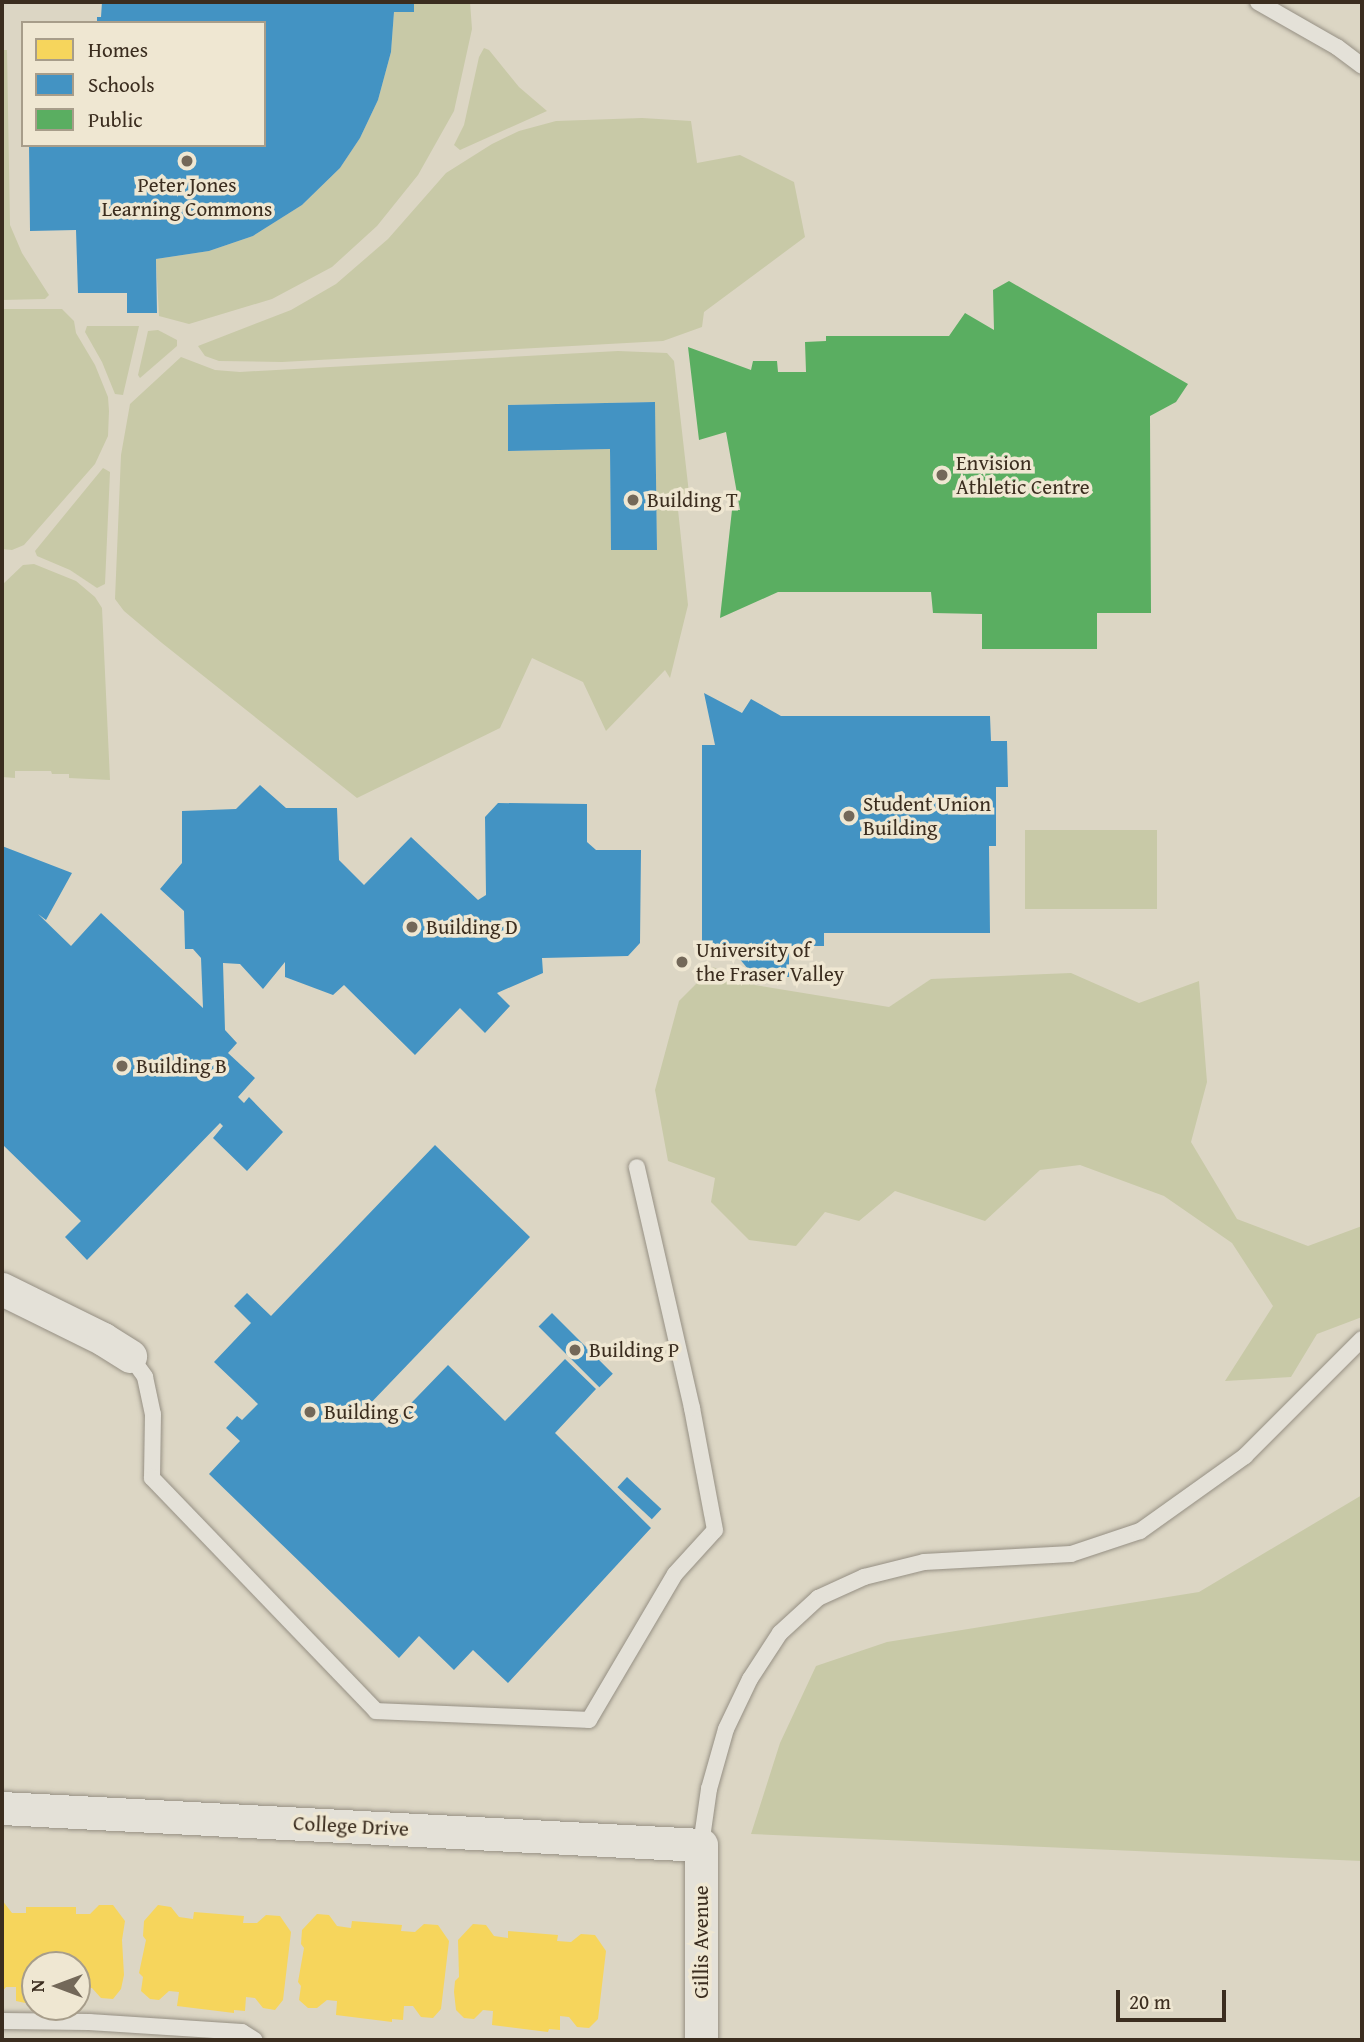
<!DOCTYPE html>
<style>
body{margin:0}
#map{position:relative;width:1364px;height:2042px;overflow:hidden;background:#dcd6c4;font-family:"Gentium Book Plus",serif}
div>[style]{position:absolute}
.green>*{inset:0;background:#c8c9a7;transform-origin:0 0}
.homes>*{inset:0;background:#f6d55c}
.schools>*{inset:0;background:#4393c3;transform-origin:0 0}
.public>*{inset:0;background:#5aae61}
.roads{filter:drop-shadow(0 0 2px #969084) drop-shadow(0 0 2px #969084)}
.lane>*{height:16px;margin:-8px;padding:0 8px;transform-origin:8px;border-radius:8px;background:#e4e1d8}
.street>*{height:33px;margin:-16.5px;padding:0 16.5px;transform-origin:16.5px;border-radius:16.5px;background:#e4e1d8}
.dots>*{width:19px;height:19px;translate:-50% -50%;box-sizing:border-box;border:4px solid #efe7d2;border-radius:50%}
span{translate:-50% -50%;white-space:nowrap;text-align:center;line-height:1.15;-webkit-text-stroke:7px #efe7d2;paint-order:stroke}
.poi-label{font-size:21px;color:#3b2d1f}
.left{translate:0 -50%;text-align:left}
.street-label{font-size:21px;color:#3b2d1f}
.frame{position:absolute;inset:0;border:4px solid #3b2d1f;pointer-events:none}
.legend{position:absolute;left:21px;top:21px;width:245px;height:126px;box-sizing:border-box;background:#efe7d2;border:2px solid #a79d8a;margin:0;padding:9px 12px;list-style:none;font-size:21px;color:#3b2d1f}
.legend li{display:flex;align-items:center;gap:14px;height:35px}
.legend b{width:35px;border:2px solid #a79d8a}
.north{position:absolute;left:21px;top:1951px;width:70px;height:70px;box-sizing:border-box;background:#efe7d2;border:2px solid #a79d8a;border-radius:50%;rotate:270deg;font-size:19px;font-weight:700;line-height:28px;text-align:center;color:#3b2d1f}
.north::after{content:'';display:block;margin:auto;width:24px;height:32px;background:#736859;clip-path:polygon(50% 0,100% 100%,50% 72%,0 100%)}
.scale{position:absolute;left:1116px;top:1990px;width:110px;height:32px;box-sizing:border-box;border:4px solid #3b2d1f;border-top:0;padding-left:9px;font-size:21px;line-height:24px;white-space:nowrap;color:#3b2d1f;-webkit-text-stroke:5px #efe7d2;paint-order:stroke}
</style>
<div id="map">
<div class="green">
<div style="clip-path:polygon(414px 2px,470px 2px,472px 29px,454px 111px,418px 175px,377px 226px,332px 267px,272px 299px,189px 324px,159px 316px,156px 259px,209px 251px,253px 236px,302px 205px,340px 168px,360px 138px,378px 100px,391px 52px,394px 12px,414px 12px)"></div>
<div style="clip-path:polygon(484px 48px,489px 50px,519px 87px,547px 111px,460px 150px,454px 145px,464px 125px,479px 57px)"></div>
<div style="clip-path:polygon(2px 50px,7px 50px,10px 225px,22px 253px,49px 295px,45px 299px,2px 300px)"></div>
<div style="clip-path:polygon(642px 118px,691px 121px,697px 163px,740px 155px,794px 182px,805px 237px,704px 312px,702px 327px,663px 341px,282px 362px,219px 361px,205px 356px,198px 346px,291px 310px,336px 284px,388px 239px,446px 173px,492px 144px,519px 131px,556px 121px)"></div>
<div style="clip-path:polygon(2px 309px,62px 309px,74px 321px,76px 333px,95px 365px,108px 397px,109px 411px,108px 436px,95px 464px,24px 545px,12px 550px,2px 549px)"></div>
<div style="clip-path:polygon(87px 326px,139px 326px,123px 395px,115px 394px,102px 362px,85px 332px)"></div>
<div style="clip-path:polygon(158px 330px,177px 340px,177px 346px,140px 378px,138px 375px,148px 331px)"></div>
<div style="clip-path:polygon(evenodd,618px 351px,667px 353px,674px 361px,690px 502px,677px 500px,688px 605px,670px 678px,665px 670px,606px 731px,583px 682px,532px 658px,500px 728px,357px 798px,162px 643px,124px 611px,115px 599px,121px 455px,130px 404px,181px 357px,215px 370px,240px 372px,618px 351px,655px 402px,657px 550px,611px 549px,610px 449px,509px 451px,508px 405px,655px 402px)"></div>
<div style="clip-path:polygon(103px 468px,110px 472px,105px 584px,97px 588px,70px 570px,37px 556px,35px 551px)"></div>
<div style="clip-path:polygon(34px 564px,76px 581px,95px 597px,102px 608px,110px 780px,69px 778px,69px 774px,52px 774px,51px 771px,15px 771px,15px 778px,2px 777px,2px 585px,23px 565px)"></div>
<div style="left:1025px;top:830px;width:132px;height:79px"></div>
<div style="clip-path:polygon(713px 967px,749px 984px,889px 1007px,931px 979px,1071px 973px,1139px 1003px,1199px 981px,1207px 1082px,1191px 1142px,1237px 1219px,1308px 1246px,1362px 1226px,1362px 1317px,1317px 1334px,1291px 1377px,1225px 1381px,1273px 1306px,1232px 1243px,1164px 1196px,1080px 1165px,1040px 1170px,985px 1221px,895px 1191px,859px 1221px,825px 1212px,796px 1246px,749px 1240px,711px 1202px,715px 1178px,668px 1161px,655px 1090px,679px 1001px)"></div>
<div style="clip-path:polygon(1362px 1495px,1362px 1861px,751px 1834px,780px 1743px,816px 1666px,887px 1642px,1199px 1592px)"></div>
</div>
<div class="homes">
<div style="clip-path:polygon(2px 1900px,12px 1913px,26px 1913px,26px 1907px,76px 1907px,76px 1914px,90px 1914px,99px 1905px,113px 1905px,125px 1921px,122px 1940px,124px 1975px,121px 1989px,113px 1999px,101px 1998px,92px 1988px,84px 1988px,84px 2002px,77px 2002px,77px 1965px,35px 1965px,35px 2005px,16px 2001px,16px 1987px,6px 1987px,2px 1992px)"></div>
<div style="clip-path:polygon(158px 1905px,171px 1907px,179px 1917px,193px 1919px,194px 1912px,244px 1916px,243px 1923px,257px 1923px,266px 1915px,280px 1916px,291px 1932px,283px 2000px,275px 2010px,263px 2008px,255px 1998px,246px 1997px,245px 2011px,234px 2010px,234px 2013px,177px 2006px,179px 1992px,169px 1991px,159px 2000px,150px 1999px,141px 1991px,143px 1977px,139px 1973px,146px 1940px,143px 1936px,144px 1921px)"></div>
<div style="clip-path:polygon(317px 1914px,329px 1915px,337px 1926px,351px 1928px,352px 1921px,402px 1925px,401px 1931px,415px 1932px,424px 1924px,438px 1925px,449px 1941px,441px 2009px,433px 2018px,421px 2017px,413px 2006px,404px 2006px,403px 2020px,392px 2019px,392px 2022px,336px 2015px,337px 2001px,327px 2000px,317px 2008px,308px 2008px,299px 2000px,301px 1986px,298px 1982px,304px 1948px,301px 1944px,302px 1930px)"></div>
<div style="clip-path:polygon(473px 1924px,486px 1925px,494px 1936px,508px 1938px,508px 1931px,558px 1935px,557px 1941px,571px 1942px,581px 1934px,595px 1935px,606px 1951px,598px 2019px,589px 2028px,577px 2027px,569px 2017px,560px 2016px,560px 2030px,549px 2029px,548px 2032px,492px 2025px,493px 2011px,483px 2010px,474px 2019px,464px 2018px,456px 2010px,454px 1992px,455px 1981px,459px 1977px,458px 1940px)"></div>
</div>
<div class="schools">
<div style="clip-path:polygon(102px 2px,414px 2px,414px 12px,394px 12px,391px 52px,378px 100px,360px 138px,340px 168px,302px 205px,253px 236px,209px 251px,156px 259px,157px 313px,127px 313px,127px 293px,78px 293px,76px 230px,30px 231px,29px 145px,264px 145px,264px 23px,97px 23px,97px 17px,101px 17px)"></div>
<div style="clip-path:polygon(655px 402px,657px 550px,611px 550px,610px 449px,508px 451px,508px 405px)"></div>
<div style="clip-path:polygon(704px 693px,742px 713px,751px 699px,781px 716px,990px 716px,991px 741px,1007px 741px,1008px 787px,996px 787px,996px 846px,989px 846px,990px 933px,824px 933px,824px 946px,789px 946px,789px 977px,753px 977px,753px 969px,748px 969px,729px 946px,702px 946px,702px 745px,715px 745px)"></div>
<div style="clip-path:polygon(260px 785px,286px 808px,337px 808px,339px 860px,364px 885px,411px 837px,478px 900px,486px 895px,485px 817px,498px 803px,587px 804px,587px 842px,596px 850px,641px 850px,640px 943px,628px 956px,542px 958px,543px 973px,497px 993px,510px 1006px,485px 1033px,460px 1008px,415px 1055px,344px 985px,333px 995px,285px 977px,285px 962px,263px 989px,240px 964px,223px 963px,225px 1030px,237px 1043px,228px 1053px,255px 1078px,238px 1097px,244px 1103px,249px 1097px,283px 1132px,247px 1171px,213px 1138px,223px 1126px,220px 1123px,87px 1260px,65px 1237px,81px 1221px,2px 1144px,2px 846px,72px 873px,46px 920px,38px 914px,71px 946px,101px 913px,203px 1008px,201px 958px,193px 949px,185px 949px,184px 911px,160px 889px,182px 863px,182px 811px,236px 809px)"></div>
<div style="clip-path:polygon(435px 1145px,530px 1237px,366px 1408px,387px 1428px,448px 1365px,505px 1421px,565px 1359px,596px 1389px,555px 1433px,651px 1528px,508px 1683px,473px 1650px,454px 1670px,419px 1636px,399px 1658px,209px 1474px,240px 1441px,226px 1428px,237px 1416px,242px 1420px,258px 1404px,214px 1362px,251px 1323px,234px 1306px,247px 1293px,271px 1316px)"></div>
<div style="left:552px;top:1313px;width:86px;height:19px;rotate:45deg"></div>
<div style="left:627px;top:1477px;width:47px;height:14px;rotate:43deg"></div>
</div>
<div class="public">
<div style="clip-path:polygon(1009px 281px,1188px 384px,1176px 402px,1150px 416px,1151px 613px,1097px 613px,1097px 649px,982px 649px,982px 614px,933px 613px,931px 592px,778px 592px,720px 618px,732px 510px,740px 510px,726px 432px,699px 440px,688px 347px,751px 370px,753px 361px,777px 361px,778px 372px,806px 372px,805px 342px,826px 341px,826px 336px,949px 336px,965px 313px,994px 330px,993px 290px)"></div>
</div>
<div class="roads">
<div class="lane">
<div style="left:1258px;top:2px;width:91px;rotate:29.7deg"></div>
<div style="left:1337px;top:47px;width:31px;rotate:37deg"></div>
<div style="left:130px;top:1356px;width:26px;rotate:54deg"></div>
<div style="left:145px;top:1377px;width:38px;rotate:78deg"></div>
<div style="left:153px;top:1414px;width:64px;rotate:90.9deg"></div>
<div style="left:152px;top:1478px;width:323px;rotate:46.1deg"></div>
<div style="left:376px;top:1711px;width:213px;rotate:2.4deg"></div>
<div style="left:589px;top:1720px;width:169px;rotate:-59.5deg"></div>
<div style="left:675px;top:1574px;width:59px;rotate:-47.7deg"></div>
<div style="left:715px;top:1530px;width:124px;rotate:-100.7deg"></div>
<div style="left:692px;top:1408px;width:247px;rotate:-102.9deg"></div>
<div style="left:701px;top:1845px;width:57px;rotate:-81.9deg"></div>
<div style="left:709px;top:1789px;width:62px;rotate:-74.2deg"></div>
<div style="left:726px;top:1729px;width:55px;rotate:-64.4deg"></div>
<div style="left:750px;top:1679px;width:55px;rotate:-56.9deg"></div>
<div style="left:780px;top:1633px;width:52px;rotate:-42.6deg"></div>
<div style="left:818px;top:1598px;width:51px;rotate:-24.5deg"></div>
<div style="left:864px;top:1577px;width:62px;rotate:-14deg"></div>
<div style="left:924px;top:1562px;width:147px;rotate:-3.1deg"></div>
<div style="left:1071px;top:1554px;width:73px;rotate:-18.4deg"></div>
<div style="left:1140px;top:1531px;width:129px;rotate:-35.5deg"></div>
<div style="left:1245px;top:1456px;width:165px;rotate:-45deg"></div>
<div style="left:2px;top:2021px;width:87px;rotate:0.7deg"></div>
<div style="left:89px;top:2022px;width:153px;rotate:3.7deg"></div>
<div style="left:242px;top:2032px;width:15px;rotate:32deg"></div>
</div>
<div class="street">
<div style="left:2px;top:1289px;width:113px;rotate:26.3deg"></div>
<div style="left:103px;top:1339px;width:32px;rotate:32deg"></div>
<div style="left:2px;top:1808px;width:700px;rotate:3.03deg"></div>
<div style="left:701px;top:1845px;width:195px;rotate:90deg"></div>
</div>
</div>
<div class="dots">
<div style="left:187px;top:161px;background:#736859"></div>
<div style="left:942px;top:475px;background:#736859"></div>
<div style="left:633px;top:500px;background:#736859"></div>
<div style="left:849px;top:816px;background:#736859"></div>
<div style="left:412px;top:927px;background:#736859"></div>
<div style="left:682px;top:962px;background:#736859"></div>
<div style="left:122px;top:1066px;background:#736859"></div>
<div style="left:575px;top:1350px;background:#736859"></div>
<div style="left:310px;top:1412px;background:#736859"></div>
</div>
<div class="poi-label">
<span style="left:187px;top:197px">Peter Jones<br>Learning Commons</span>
<span class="left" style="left:956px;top:475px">Envision<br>Athletic Centre</span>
<span class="left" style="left:647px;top:500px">Building T</span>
<span class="left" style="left:863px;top:816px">Student Union<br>Building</span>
<span class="left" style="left:426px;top:927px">Building D</span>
<span class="left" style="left:696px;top:962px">University of<br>the Fraser Valley</span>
<span class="left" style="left:136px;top:1066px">Building B</span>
<span class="left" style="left:589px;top:1350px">Building P</span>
<span class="left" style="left:324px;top:1412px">Building C</span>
</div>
<div class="street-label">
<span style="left:351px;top:1826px;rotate:3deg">College Drive</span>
<span style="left:701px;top:1942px;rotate:-90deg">Gillis Avenue</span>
</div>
<div class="frame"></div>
<ul class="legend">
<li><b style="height:19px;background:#f6d55c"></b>Homes</li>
<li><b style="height:19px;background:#4393c3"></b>Schools</li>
<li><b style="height:19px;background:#5aae61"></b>Public</li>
</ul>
<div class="north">N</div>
<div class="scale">20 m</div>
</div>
